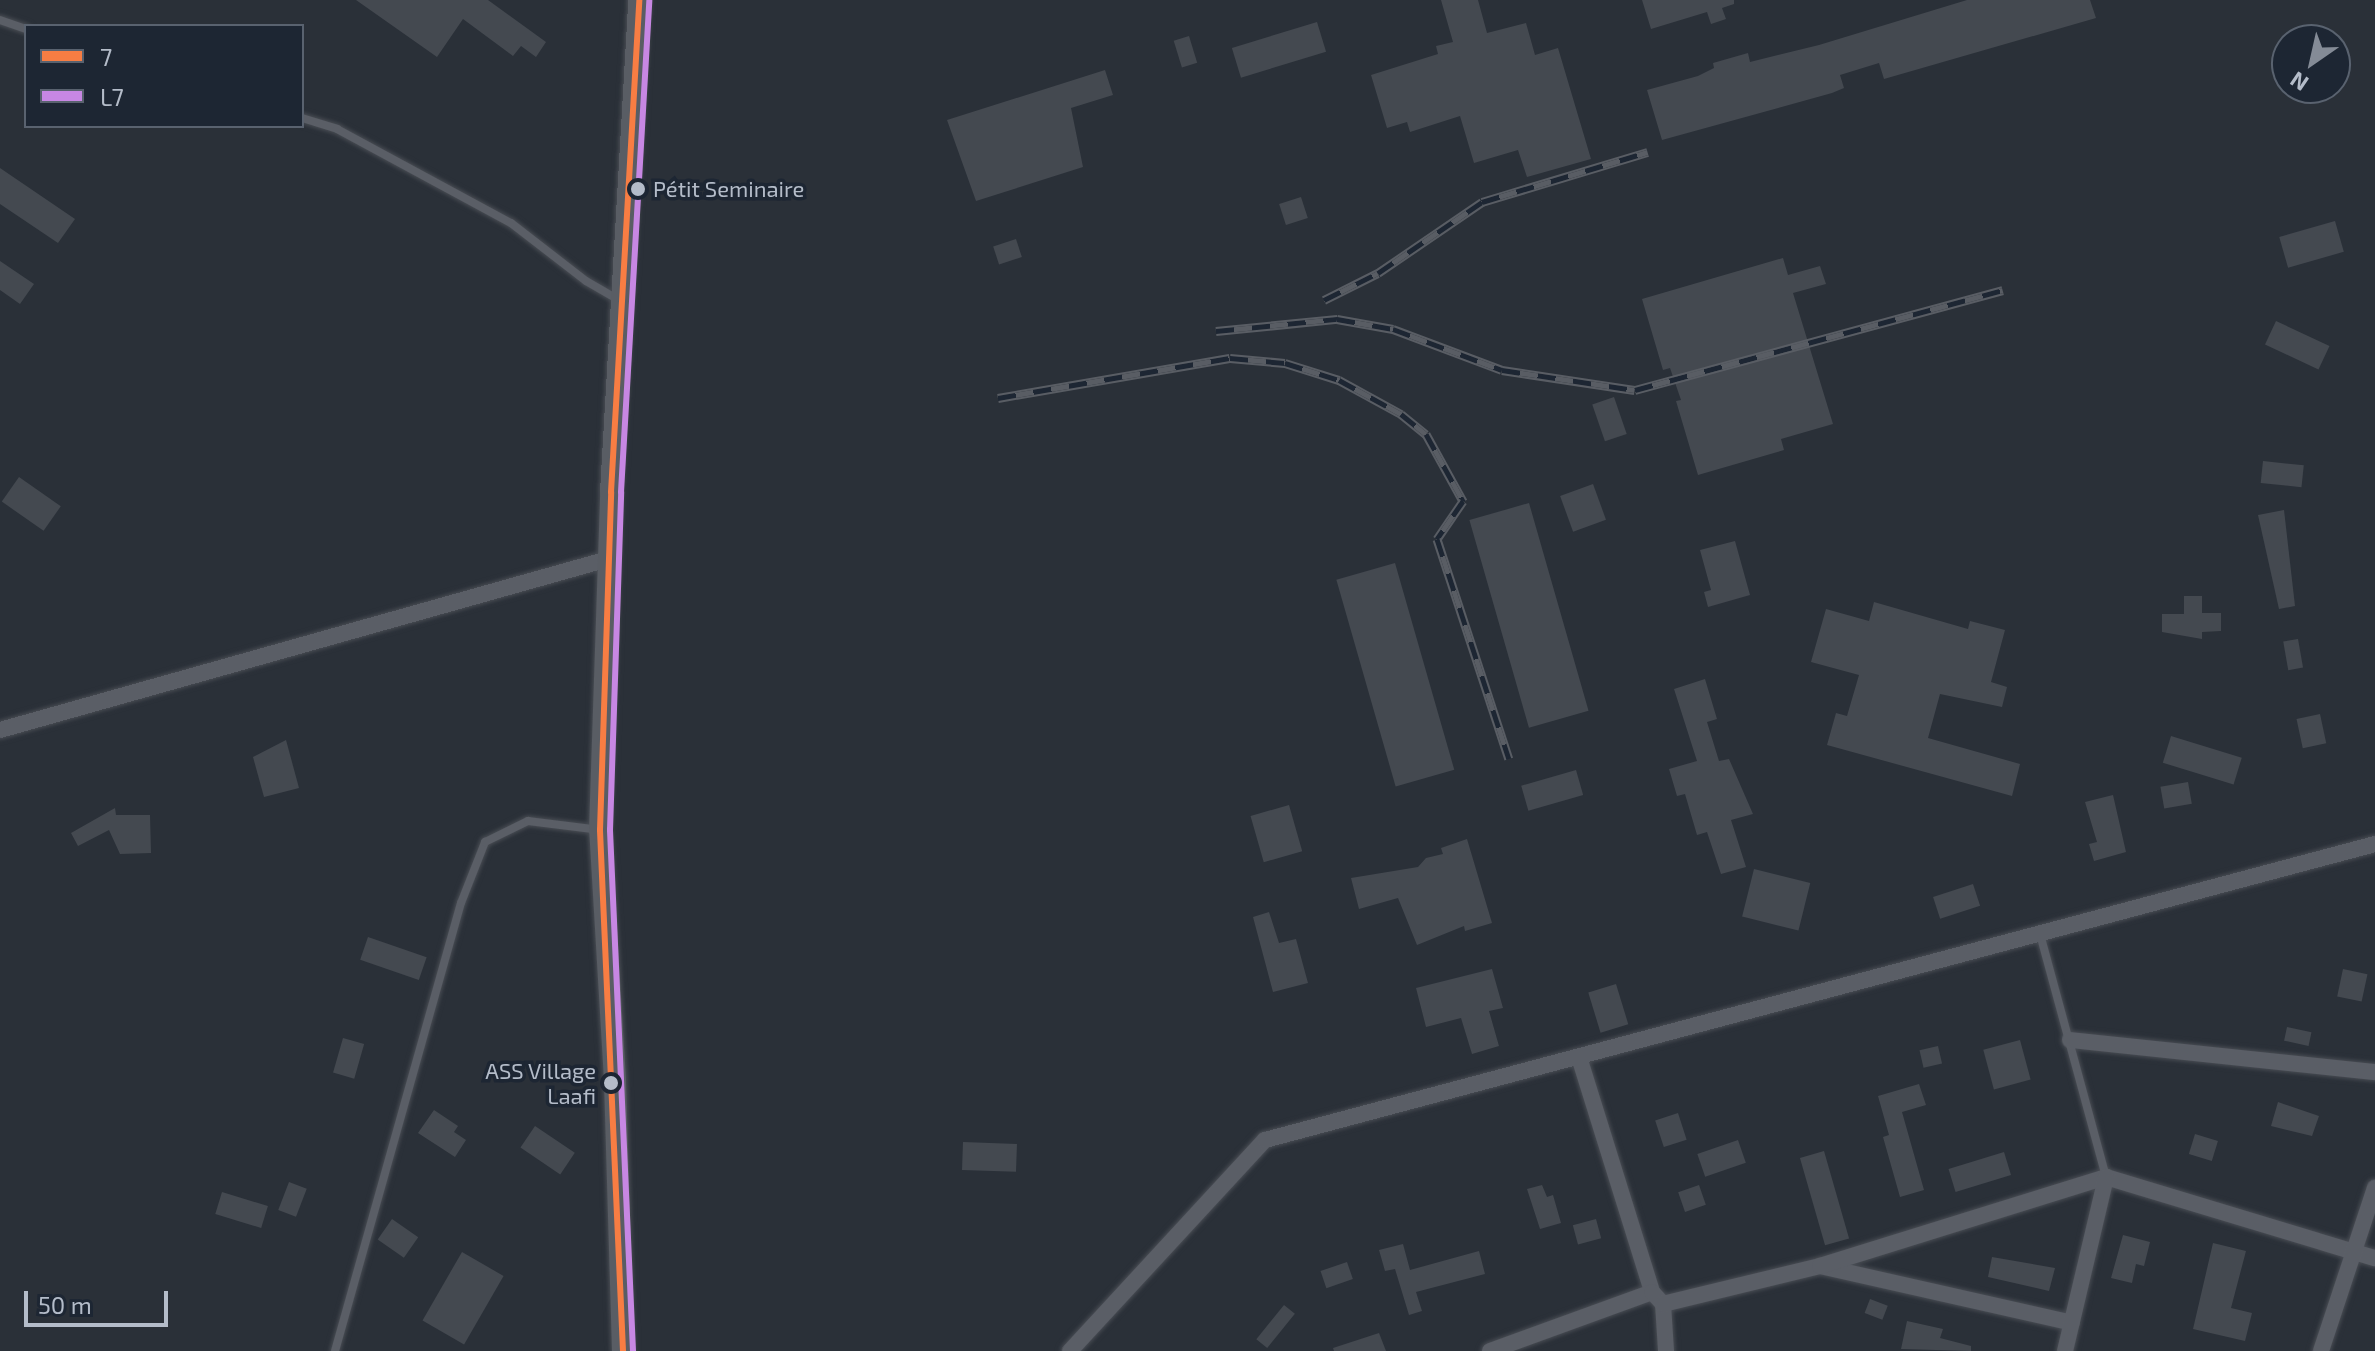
<!DOCTYPE html>
<meta charset="utf-8">
<style>
body{margin:0}
#map{position:relative;width:2375px;height:1351px;overflow:hidden;background:#2a3038;font-family:"Exo 2",sans-serif}
div>[style]{position:absolute}
.building>*{inset:0;background:#444950;transform-origin:0 0}
.roads{filter:drop-shadow(0 0 2px #484c53) drop-shadow(0 0 2px #484c53)}
.lane>*{height:8px;margin:-4px;padding:0 4px;transform-origin:4px;border-radius:4px;background:#5a5e66}
.street>*{height:16px;margin:-8px;padding:0 8px;transform-origin:8px;border-radius:8px;background:#5a5e66}
.secondary>*{height:22px;margin:-11px;padding:0 11px;transform-origin:11px;border-radius:11px;background:#595d64}
.rail>*{height:9px;margin-top:-4.5px;transform-origin:0;background:repeating-linear-gradient(90deg,#1d2633 0 18px,#595d64 0 36px);box-sizing:border-box;border-block:2px solid #595d64}
.bus-1>*{height:6px;margin:-3px;padding:0 3px;transform-origin:3px;border-radius:3px;background:#f77d43}
.bus-2>*{height:6px;margin:-3px;padding:0 3px;transform-origin:3px;border-radius:3px;background:#c787e3}
.dots>*{width:22px;height:22px;translate:-50% -50%;box-sizing:border-box;border:4px solid #1d2633;border-radius:50%}
span{translate:-50% -50%;white-space:nowrap;text-align:center;line-height:1.15;-webkit-text-stroke:7px #1d2633;paint-order:stroke}
.bus-label{font-size:22px;color:#b4bcc9}
.left{translate:0 -50%;text-align:left}
.right{translate:-100% -50%;text-align:right}
.legend{position:absolute;left:24px;top:24px;width:280px;height:104px;box-sizing:border-box;background:#1d2633;border:2px solid #59626f;margin:0;padding:10px 14px;list-style:none;font-size:24px;color:#b4bcc9}
.legend li{display:flex;align-items:center;gap:16px;height:40px}
.legend b{width:40px;border:2px solid #59626f}
.north{position:absolute;left:2271px;top:24px;width:80px;height:80px;box-sizing:border-box;background:#1d2633;border:2px solid #59626f;border-radius:50%;rotate:214deg;font-size:22px;font-weight:700;line-height:32px;text-align:center;color:#b4bcc9}
.north::after{content:'';display:block;margin:auto;width:28px;height:36px;background:#848b96;clip-path:polygon(50% 0,100% 100%,50% 72%,0 100%)}
.scale{position:absolute;left:24px;top:1291px;width:144px;height:36px;box-sizing:border-box;border:4px solid #b4bcc9;border-top:0;padding-left:10px;font-size:24px;line-height:28px;white-space:nowrap;color:#b4bcc9;-webkit-text-stroke:6px #1d2633;paint-order:stroke}
</style>
<div id="map">
<div class="building">
<div style="clip-path:polygon(356px 0,488px 0,546px 42px,536px 57px,521px 46px,513px 56px,463px 19px,437px 57px)"></div>
<div style="clip-path:polygon(1441px 0,1478px 0,1487px 33px,1526px 23px,1535px 55px,1558px 48px,1591px 159px,1527px 177px,1518px 150px,1474px 163px,1460px 116px,1410px 132px,1407px 122px,1387px 128px,1371px 75px,1438px 54px,1436px 46px,1453px 42px)"></div>
<div style="clip-path:polygon(1642px 0,1734px 0,1734px 4px,1722px 8px,1726px 19px,1711px 24px,1707px 12px,1651px 29px)"></div>
<div style="clip-path:polygon(1967px 0,2090px 0,2096px 18px,1884px 79px,1879px 63px,1840px 75px,1844px 88px,1832px 93px,1662px 140px,1647px 90px,1698px 76px,1714px 68px,1713px 63px,1748px 53px,1750px 62px,1819px 45px)"></div>
<div style="left:1317px;top:22px;width:31px;height:89px;rotate:73deg"></div>
<div style="left:1189px;top:36px;width:28px;height:16px;rotate:73deg"></div>
<div style="clip-path:polygon(1105px 70px,1113px 95px,1071px 108px,1083px 167px,976px 201px,947px 120px)"></div>
<div style="clip-path:polygon(0 168px,75px 219px,58px 243px,0 204px)"></div>
<div style="left:1301px;top:197px;width:22px;height:23px;rotate:72deg"></div>
<div style="left:2335px;top:221px;width:32px;height:58px;rotate:74deg"></div>
<div style="left:1016px;top:239px;width:19px;height:24px;rotate:72deg"></div>
<div style="clip-path:polygon(1783px 258px,1788px 275px,1820px 266px,1826px 284px,1793px 293px,1833px 424px,1781px 439px,1784px 450px,1698px 475px,1676px 401px,1681px 400px,1670px 368px,1663px 370px,1642px 299px)"></div>
<div style="clip-path:polygon(0 261px,34px 284px,20px 304px,0 290px)"></div>
<div style="left:2276px;top:321px;width:59px;height:26px;rotate:25deg"></div>
<div style="left:1614px;top:397px;width:39px;height:23px;rotate:71deg"></div>
<div style="left:2263px;top:461px;width:41px;height:22px;rotate:6deg"></div>
<div style="left:19px;top:477px;width:51px;height:30px;rotate:35deg"></div>
<div style="left:1593px;top:484px;width:38px;height:35px;rotate:70deg"></div>
<div style="left:1529px;top:503px;width:216px;height:62px;rotate:74deg"></div>
<div style="clip-path:polygon(2284px 510px,2295px 606px,2279px 609px,2258px 515px)"></div>
<div style="clip-path:polygon(1735px 541px,1750px 595px,1708px 607px,1704px 592px,1711px 590px,1700px 550px)"></div>
<div style="left:1395px;top:563px;width:215px;height:61px;rotate:74deg"></div>
<div style="clip-path:polygon(2184px 596px,2202px 596px,2202px 613px,2221px 613px,2221px 631px,2202px 632px,2202px 639px,2162px 632px,2162px 614px,2184px 614px)"></div>
<div style="clip-path:polygon(1874px 602px,1968px 629px,1970px 621px,2005px 630px,1991px 682px,2007px 687px,2002px 707px,1940px 694px,1928px 738px,2020px 764px,2012px 796px,1827px 745px,1836px 713px,1847px 716px,1859px 675px,1811px 662px,1826px 609px,1869px 621px)"></div>
<div style="left:2298px;top:639px;width:29px;height:15px;rotate:80deg"></div>
<div style="clip-path:polygon(1705px 679px,1717px 719px,1707px 722px,1719px 761px,1729px 759px,1753px 814px,1731px 820px,1746px 867px,1721px 874px,1707px 832px,1697px 835px,1685px 794px,1677px 796px,1669px 769px,1697px 761px,1674px 689px)"></div>
<div style="left:2320px;top:714px;width:30px;height:24px;rotate:78deg"></div>
<div style="left:2171px;top:736px;width:74px;height:28px;rotate:17deg"></div>
<div style="clip-path:polygon(286px 740px,299px 788px,264px 797px,253px 757px)"></div>
<div style="left:1576px;top:770px;width:26px;height:57px;rotate:74deg"></div>
<div style="left:2188px;top:782px;width:22px;height:28px;rotate:80deg"></div>
<div style="clip-path:polygon(2113px 795px,2126px 852px,2094px 861px,2089px 844px,2097px 842px,2085px 802px)"></div>
<div style="left:1289px;top:805px;width:48px;height:40px;rotate:74deg"></div>
<div style="clip-path:polygon(115px 808px,116px 815px,150px 815px,151px 853px,120px 854px,109px 830px,78px 846px,71px 833px)"></div>
<div style="clip-path:polygon(1467px 839px,1492px 923px,1465px 931px,1464px 926px,1417px 945px,1398px 898px,1359px 909px,1351px 878px,1418px 867px,1426px 858px,1443px 854px,1441px 848px)"></div>
<div style="left:1754px;top:869px;width:58px;height:49px;rotate:14deg"></div>
<div style="left:1973px;top:884px;width:23px;height:42px;rotate:72deg"></div>
<div style="clip-path:polygon(1269px 912px,1279px 943px,1296px 939px,1308px 983px,1273px 992px,1253px 917px)"></div>
<div style="left:368px;top:937px;width:62px;height:24px;rotate:19deg"></div>
<div style="clip-path:polygon(1492px 969px,1503px 1008px,1489px 1011px,1499px 1046px,1472px 1054px,1461px 1018px,1426px 1027px,1416px 988px)"></div>
<div style="left:2343px;top:969px;width:25px;height:28px;rotate:12deg"></div>
<div style="left:1616px;top:984px;width:42px;height:29px;rotate:73deg"></div>
<div style="left:2287px;top:1027px;width:25px;height:14px;rotate:12deg"></div>
<div style="left:343px;top:1038px;width:22px;height:36px;rotate:16deg"></div>
<div style="left:2020px;top:1040px;width:41px;height:38px;rotate:75deg"></div>
<div style="left:1938px;top:1046px;width:18px;height:19px;rotate:77deg"></div>
<div style="clip-path:polygon(1919px 1084px,1926px 1105px,1902px 1112px,1924px 1190px,1900px 1197px,1883px 1137px,1889px 1135px,1878px 1096px)"></div>
<div style="clip-path:polygon(2278px 1102px,2319px 1116px,2312px 1136px,2271px 1126px)"></div>
<div style="clip-path:polygon(434px 1110px,458px 1126px,454px 1132px,466px 1140px,455px 1157px,418px 1133px)"></div>
<div style="left:1678px;top:1113px;width:28px;height:24px;rotate:72deg"></div>
<div style="left:535px;top:1126px;width:48px;height:26px;rotate:34deg"></div>
<div style="left:2195px;top:1134px;width:24px;height:21px;rotate:17deg"></div>
<div style="left:1738px;top:1140px;width:24px;height:43px;rotate:71deg"></div>
<div style="left:963px;top:1142px;width:54px;height:28px;rotate:2deg"></div>
<div style="left:1824px;top:1151px;width:91px;height:25px;rotate:74deg"></div>
<div style="left:2004px;top:1152px;width:24px;height:58px;rotate:73deg"></div>
<div style="left:289px;top:1182px;width:19px;height:30px;rotate:21deg"></div>
<div style="clip-path:polygon(1542px 1185px,1547px 1197px,1553px 1195px,1561px 1223px,1540px 1229px,1527px 1189px)"></div>
<div style="left:1699px;top:1185px;width:21px;height:22px;rotate:71deg"></div>
<div style="left:222px;top:1192px;width:48px;height:23px;rotate:17deg"></div>
<div style="left:392px;top:1219px;width:32px;height:25px;rotate:35deg"></div>
<div style="left:1596px;top:1219px;width:20px;height:24px;rotate:75deg"></div>
<div style="clip-path:polygon(2123px 1235px,2150px 1242px,2144px 1266px,2136px 1264px,2132px 1283px,2111px 1278px)"></div>
<div style="clip-path:polygon(2213px 1243px,2246px 1251px,2231px 1308px,2252px 1313px,2245px 1341px,2193px 1329px)"></div>
<div style="clip-path:polygon(1403px 1244px,1410px 1270px,1479px 1251px,1485px 1274px,1416px 1292px,1422px 1311px,1409px 1315px,1395px 1269px,1385px 1271px,1379px 1250px)"></div>
<div style="left:462px;top:1252px;width:48px;height:79px;rotate:30deg"></div>
<div style="clip-path:polygon(1992px 1257px,2055px 1268px,2049px 1291px,1988px 1277px)"></div>
<div style="left:1347px;top:1262px;width:18px;height:28px;rotate:71deg"></div>
<div style="left:1870px;top:1299px;width:19px;height:15px;rotate:21deg"></div>
<div style="left:1284px;top:1305px;width:14px;height:44px;rotate:39deg"></div>
<div style="clip-path:polygon(1907px 1321px,1943px 1329px,1940px 1338px,1971px 1346px,1971px 1351px,1901px 1349px)"></div>
<div style="clip-path:polygon(1379px 1333px,1386px 1351px,1334px 1351px,1333px 1348px)"></div>
</div>
<div class="roads">
<div class="lane">
<div style="left:0;top:20px;width:28px;rotate:19deg"></div>
<div style="left:302px;top:118px;width:37px;rotate:17deg"></div>
<div style="left:337px;top:129px;width:198px;rotate:28.4deg"></div>
<div style="left:511px;top:223px;width:95px;rotate:37.7deg"></div>
<div style="left:586px;top:281px;width:38px;rotate:30deg"></div>
<div style="left:2040px;top:934px;width:252px;rotate:74.8deg"></div>
<div style="left:335px;top:1351px;width:465px;rotate:-74.3deg"></div>
<div style="left:461px;top:903px;width:66px;rotate:-68.5deg"></div>
<div style="left:485px;top:842px;width:48px;rotate:-26deg"></div>
<div style="left:528px;top:821px;width:73px;rotate:7.1deg"></div>
</div>
<div class="street">
<div style="left:0;top:730px;width:636px;rotate:-15.7deg"></div>
<div style="left:2070px;top:1040px;width:307px;rotate:6deg"></div>
<div style="left:1579px;top:1057px;width:246px;rotate:72.7deg"></div>
<div style="left:1820px;top:1266px;width:258px;rotate:12.7deg"></div>
<div style="left:1663px;top:1304px;width:47px;rotate:86.3deg"></div>
<div style="left:1070px;top:1351px;width:287px;rotate:-47.3deg"></div>
<div style="left:1265px;top:1140px;width:1149px;rotate:-14.93deg"></div>
<div style="left:1490px;top:1351px;width:172px;rotate:-20deg"></div>
<div style="left:1652px;top:1292px;width:16px;rotate:47deg"></div>
<div style="left:1663px;top:1304px;width:162px;rotate:-13.6deg"></div>
<div style="left:1820px;top:1266px;width:300px;rotate:-17.3deg"></div>
<div style="left:2106px;top:1177px;width:281px;rotate:16.8deg"></div>
<div style="left:2065px;top:1351px;width:179px;rotate:-76.7deg"></div>
<div style="left:2321px;top:1351px;width:172px;rotate:-71.7deg"></div>
</div>
<div class="secondary">
<div style="left:623px;top:1351px;width:271px;rotate:-91.7deg"></div>
<div style="left:615px;top:1080px;width:250px;rotate:-93.4deg"></div>
<div style="left:600px;top:830px;width:338px;rotate:-88.1deg"></div>
<div style="left:611px;top:492px;width:493px;rotate:-86.7deg"></div>
</div>
</div>
<div class="rail">
<div style="left:1324px;top:300px;width:60px;rotate:-26.6deg"></div>
<div style="left:1378px;top:273px;width:126px;rotate:-34.3deg"></div>
<div style="left:1482px;top:202px;width:173px;rotate:-16.8deg"></div>
<div style="left:1216px;top:331px;width:122px;rotate:-5.7deg"></div>
<div style="left:1337px;top:319px;width:57px;rotate:10.1deg"></div>
<div style="left:1393px;top:329px;width:116px;rotate:20.6deg"></div>
<div style="left:1502px;top:370px;width:134px;rotate:8.6deg"></div>
<div style="left:1635px;top:390px;width:381px;rotate:-15.2deg"></div>
<div style="left:998px;top:398px;width:235px;rotate:-9.8deg"></div>
<div style="left:1230px;top:358px;width:55px;rotate:5.2deg"></div>
<div style="left:1285px;top:363px;width:57px;rotate:17.5deg"></div>
<div style="left:1339px;top:380px;width:71px;rotate:28.7deg"></div>
<div style="left:1401px;top:414px;width:32px;rotate:39deg"></div>
<div style="left:1426px;top:434px;width:77px;rotate:61.1deg"></div>
<div style="left:1463px;top:501px;width:46px;rotate:124.4deg"></div>
<div style="left:1437px;top:539px;width:231px;rotate:71.9deg"></div>
</div>
<div class="bus-1">
<div style="left:623px;top:1351px;width:522px;rotate:-92.53deg"></div>
<div style="left:600px;top:830px;width:338px;rotate:-88.1deg"></div>
<div style="left:611px;top:492px;width:493px;rotate:-86.7deg"></div>
</div>
<div class="bus-2">
<div style="left:633px;top:1351px;width:522px;rotate:-92.53deg"></div>
<div style="left:610px;top:830px;width:338px;rotate:-88.1deg"></div>
<div style="left:621px;top:492px;width:492px;rotate:-86.7deg"></div>
</div>
<div class="dots">
<div style="left:638px;top:189px;background:#b4bcc9"></div>
<div style="left:611px;top:1083px;background:#b4bcc9"></div>
</div>
<div class="bus-label">
<span class="left" style="left:653px;top:189px">Pétit Seminaire</span>
<span class="right" style="left:596px;top:1083px">ASS Village<br>Laafi</span>
</div>
<ul class="legend">
<li><b style="height:10px;background:#f77d43"></b>7</li>
<li><b style="height:10px;background:#c787e3"></b>L7</li>
</ul>
<div class="north">N</div>
<div class="scale">50 m</div>
</div>
